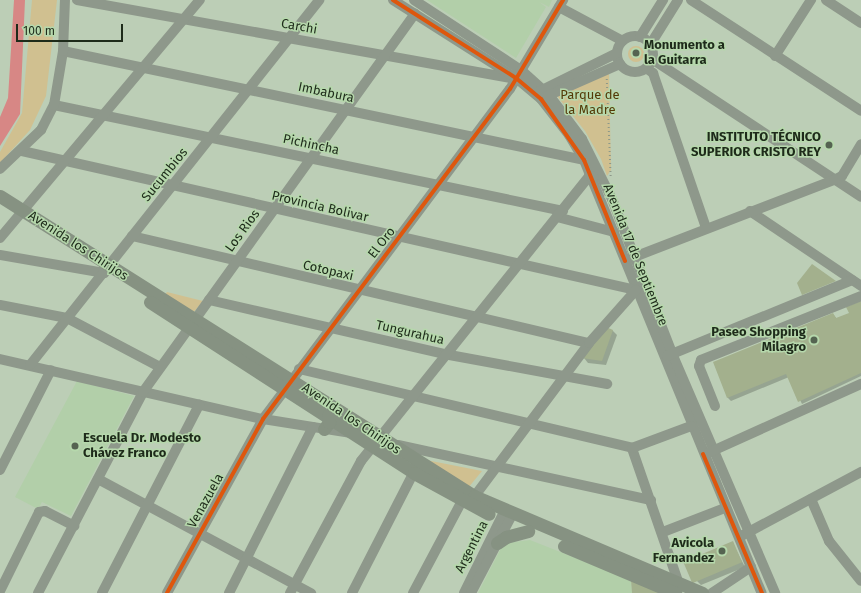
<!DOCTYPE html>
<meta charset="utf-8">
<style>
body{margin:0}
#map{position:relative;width:861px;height:593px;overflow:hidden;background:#bcceb6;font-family:"Fira Sans",sans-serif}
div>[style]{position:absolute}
.built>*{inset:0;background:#b2cfa9}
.green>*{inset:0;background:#d0c090}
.round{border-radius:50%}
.water>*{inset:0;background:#d78785}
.shadow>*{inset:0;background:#0003}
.building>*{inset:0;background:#a3b08d;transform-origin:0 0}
.path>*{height:1.5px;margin-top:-0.75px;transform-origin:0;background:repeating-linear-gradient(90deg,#8d9889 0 1px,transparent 0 4px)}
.minor>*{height:10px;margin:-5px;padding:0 5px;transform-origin:5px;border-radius:5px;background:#8e988b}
.minor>.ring{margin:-5px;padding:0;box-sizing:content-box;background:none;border:10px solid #8e988b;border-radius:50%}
.major>*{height:13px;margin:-6.5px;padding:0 6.5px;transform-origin:6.5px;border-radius:6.5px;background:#869282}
.cycleway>*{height:4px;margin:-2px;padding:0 2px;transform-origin:2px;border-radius:2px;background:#de570d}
.dots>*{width:11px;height:11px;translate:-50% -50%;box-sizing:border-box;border:2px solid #b6d8ac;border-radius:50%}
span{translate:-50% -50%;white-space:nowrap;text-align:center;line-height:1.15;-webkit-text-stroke:3px #b6d8ac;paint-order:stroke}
.street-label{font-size:13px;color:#1e2b1a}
.poi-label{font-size:13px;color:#1e2b1a;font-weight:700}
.left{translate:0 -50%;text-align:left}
.right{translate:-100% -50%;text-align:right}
.park-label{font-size:13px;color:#543a07}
.scale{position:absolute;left:16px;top:24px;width:107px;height:18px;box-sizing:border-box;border:2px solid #1e2b1a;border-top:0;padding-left:5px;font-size:12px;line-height:14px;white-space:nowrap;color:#1e2b1a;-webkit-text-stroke:3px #b6d8ac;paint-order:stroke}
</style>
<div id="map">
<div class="built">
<div style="clip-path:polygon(427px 0,552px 0,549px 7px,539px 2px,546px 7px,516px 58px)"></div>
<div style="clip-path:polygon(77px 381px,134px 396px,71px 516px,42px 502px,38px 509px,15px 497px)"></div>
<div style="clip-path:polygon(530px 540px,631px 580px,632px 593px,478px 593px,501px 548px,506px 543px)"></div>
</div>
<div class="green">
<div style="clip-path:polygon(32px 0,57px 0,46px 96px,30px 130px,0 163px,0 152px,22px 113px)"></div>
<div class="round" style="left:628px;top:46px;width:16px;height:16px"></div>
<div style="clip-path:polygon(609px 72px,611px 170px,607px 176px,601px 159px,585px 131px,557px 96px)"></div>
<div style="clip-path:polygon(167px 292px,203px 301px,193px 313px,165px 295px)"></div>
<div style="clip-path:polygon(421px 459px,482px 471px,468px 488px)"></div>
</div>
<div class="water">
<div style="clip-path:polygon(14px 0,25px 0,20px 114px,0 146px,0 117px,8px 98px)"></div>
</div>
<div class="shadow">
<div style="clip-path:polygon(861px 302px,861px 376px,802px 404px,789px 377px,731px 401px,728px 398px,714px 363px,833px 314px,837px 319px,851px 314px)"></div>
<div style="clip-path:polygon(612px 330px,617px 335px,606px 365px,588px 363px,584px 358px)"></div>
<div style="clip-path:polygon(732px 542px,745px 567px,701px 585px,696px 580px)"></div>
</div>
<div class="building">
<div style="clip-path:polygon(812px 264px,836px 281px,802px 295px,797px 283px)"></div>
<div style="clip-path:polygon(861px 301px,861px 373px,798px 402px,786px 374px,727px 398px,713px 362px,833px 313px,836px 318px,849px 313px,846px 307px)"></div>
<div style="clip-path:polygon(606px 327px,613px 330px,602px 361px,582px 358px)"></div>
<div style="left:733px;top:541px;width:23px;height:54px;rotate:67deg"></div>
<div style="clip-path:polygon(631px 580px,659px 593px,632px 593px)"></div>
</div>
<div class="path">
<div style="left:607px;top:79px;width:98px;rotate:87.7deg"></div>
</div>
<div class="minor">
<div style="left:77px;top:0;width:442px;rotate:10.2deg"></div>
<div style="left:393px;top:0;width:146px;rotate:32.4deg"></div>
<div style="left:516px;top:78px;width:33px;rotate:40deg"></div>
<div style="left:541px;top:99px;width:46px;rotate:52.1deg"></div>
<div style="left:569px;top:135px;width:29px;rotate:59deg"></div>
<div style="left:584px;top:160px;width:468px;rotate:67.7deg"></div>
<div style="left:414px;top:0;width:128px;rotate:33.2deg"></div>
<div style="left:521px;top:70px;width:38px;rotate:42deg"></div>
<div style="left:549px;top:95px;width:55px;rotate:53.1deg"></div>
<div style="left:582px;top:139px;width:67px;rotate:63.4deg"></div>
<div style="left:612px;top:199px;width:171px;rotate:68.7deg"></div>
<div style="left:674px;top:358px;width:256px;rotate:66.7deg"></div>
<div style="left:691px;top:0;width:203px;rotate:33.1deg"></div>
<div style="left:826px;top:0;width:42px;rotate:33.3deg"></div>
<div style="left:559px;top:7px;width:72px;rotate:28deg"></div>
<div class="ring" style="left:617px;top:36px;width:26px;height:26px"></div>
<div style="left:640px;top:37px;width:44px;rotate:-58.1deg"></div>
<div style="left:650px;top:45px;width:53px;rotate:-58.1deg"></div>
<div style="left:63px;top:51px;width:532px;rotate:11.82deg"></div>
<div style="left:775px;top:56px;width:67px;rotate:-57.3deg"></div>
<div style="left:652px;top:59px;width:250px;rotate:33.4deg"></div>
<div style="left:646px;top:68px;width:9px;rotate:36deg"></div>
<div style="left:653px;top:73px;width:164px;rotate:71.1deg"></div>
<div style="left:538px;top:92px;width:88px;rotate:-26.3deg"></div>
<div style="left:545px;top:97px;width:82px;rotate:-23.7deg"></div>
<div style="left:54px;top:105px;width:520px;rotate:11.76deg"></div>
<div style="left:22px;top:151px;width:630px;rotate:12.76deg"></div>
<div style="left:0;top:169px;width:57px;rotate:-43.6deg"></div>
<div style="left:41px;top:130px;width:28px;rotate:-63deg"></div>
<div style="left:54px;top:105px;width:55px;rotate:-80.5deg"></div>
<div style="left:63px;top:51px;width:51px;rotate:-87.8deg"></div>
<div style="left:750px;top:211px;width:134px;rotate:34deg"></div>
<div style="left:557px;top:217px;width:59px;rotate:14.7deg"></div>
<div style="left:132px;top:236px;width:469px;rotate:13.2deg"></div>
<div style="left:0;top:238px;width:311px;rotate:-50deg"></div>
<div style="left:0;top:255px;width:106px;rotate:9.8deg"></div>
<div style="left:629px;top:259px;width:220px;rotate:-21.1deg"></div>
<div style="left:834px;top:180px;width:9px;rotate:-27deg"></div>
<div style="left:842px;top:176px;width:37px;rotate:-59deg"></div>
<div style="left:209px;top:300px;width:241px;rotate:12.9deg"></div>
<div style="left:444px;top:354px;width:166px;rotate:10.4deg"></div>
<div style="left:0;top:305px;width:68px;rotate:11deg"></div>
<div style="left:67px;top:318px;width:105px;rotate:27.8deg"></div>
<div style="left:667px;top:356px;width:200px;rotate:-22.3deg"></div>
<div style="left:0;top:359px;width:270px;rotate:12.9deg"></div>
<div style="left:263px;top:419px;width:88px;rotate:9.1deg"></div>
<div style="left:30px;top:365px;width:466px;rotate:-51.6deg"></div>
<div style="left:299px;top:369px;width:342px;rotate:13.3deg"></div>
<div style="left:715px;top:406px;width:43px;rotate:-111.8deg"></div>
<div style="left:699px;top:366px;width:6px;rotate:-72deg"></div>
<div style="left:701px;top:360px;width:172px;rotate:-21.8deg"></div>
<div style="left:398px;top:445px;width:259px;rotate:12.3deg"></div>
<div style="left:708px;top:453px;width:168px;rotate:-24.3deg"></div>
<div style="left:0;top:470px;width:112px;rotate:-63deg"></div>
<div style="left:98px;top:479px;width:242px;rotate:28.2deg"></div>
<div style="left:811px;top:499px;width:46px;rotate:66.8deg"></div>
<div style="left:829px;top:541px;width:51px;rotate:51.3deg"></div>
<div style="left:471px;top:501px;width:197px;rotate:-53.2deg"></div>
<div style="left:589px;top:343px;width:71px;rotate:-48.4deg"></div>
<div style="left:663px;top:532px;width:66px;rotate:-21.2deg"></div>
<div style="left:743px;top:535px;width:134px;rotate:-28.1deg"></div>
<div style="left:680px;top:587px;width:147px;rotate:-109.1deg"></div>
<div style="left:632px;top:448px;width:63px;rotate:-20.4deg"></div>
<div style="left:0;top:591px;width:88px;rotate:-63.7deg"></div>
<div style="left:39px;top:512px;width:6px;rotate:-9deg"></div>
<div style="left:45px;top:511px;width:33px;rotate:27deg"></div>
<div style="left:38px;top:593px;width:227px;rotate:-62.4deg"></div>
<div style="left:143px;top:392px;width:466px;rotate:-54.3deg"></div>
<div style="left:102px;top:593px;width:212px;rotate:-62.7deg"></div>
<div style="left:167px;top:593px;width:199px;rotate:-61.1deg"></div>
<div style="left:263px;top:419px;width:412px;rotate:-53.2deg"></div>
<div style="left:510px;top:89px;width:104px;rotate:-59.2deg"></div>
<div style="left:229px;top:593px;width:186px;rotate:-63.2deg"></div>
<div style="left:290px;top:593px;width:150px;rotate:-61.7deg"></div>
<div style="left:361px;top:461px;width:365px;rotate:-51.3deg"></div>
<div style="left:589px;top:176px;width:5px;rotate:11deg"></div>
<div style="left:352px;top:593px;width:143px;rotate:-62.9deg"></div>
<div style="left:413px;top:593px;width:104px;rotate:-62deg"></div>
<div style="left:464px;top:593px;width:90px;rotate:-63.7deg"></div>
<div style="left:471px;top:593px;width:88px;rotate:-62.3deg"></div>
<div style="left:712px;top:593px;width:47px;rotate:-33.7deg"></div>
</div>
<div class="major">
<div style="left:0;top:196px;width:561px;rotate:32.33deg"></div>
<div style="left:474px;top:496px;width:248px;rotate:23deg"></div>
<div style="left:150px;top:302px;width:315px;rotate:32.9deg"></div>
<div style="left:414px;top:473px;width:85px;rotate:28.7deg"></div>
<div style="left:324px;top:429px;width:9px;rotate:-54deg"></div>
<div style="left:329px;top:422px;width:7px;rotate:-98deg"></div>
<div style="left:497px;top:543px;width:11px;rotate:-34deg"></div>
<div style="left:506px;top:537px;width:23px;rotate:-15deg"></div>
<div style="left:564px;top:546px;width:121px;rotate:22.9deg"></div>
</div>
<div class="cycleway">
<div style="left:393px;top:0;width:146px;rotate:32.4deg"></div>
<div style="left:516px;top:78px;width:33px;rotate:40deg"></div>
<div style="left:541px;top:99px;width:75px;rotate:54.8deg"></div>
<div style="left:584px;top:160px;width:109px;rotate:67.9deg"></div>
<div style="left:703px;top:454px;width:151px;rotate:67deg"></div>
<div style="left:167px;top:593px;width:199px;rotate:-61.1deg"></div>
<div style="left:263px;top:419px;width:412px;rotate:-53.2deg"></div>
<div style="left:510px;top:89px;width:104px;rotate:-59.2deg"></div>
</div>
<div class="dots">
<div style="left:636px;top:53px;background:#556451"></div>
<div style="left:829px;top:145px;background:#556451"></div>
<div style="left:814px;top:340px;background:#556451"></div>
<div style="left:75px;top:446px;background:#556451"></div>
<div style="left:722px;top:551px;background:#556451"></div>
</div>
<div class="street-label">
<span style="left:299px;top:27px;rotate:10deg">Carchi</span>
<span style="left:326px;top:93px;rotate:12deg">Imbabura</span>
<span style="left:311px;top:145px;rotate:12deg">Pichincha</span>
<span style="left:165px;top:175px;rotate:-51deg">Sucumbios</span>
<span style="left:320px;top:207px;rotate:13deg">Provincia Bolivar</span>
<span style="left:243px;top:231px;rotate:-54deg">Los Rios</span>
<span style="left:382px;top:243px;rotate:-52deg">El Oro</span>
<span style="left:78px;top:246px;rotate:33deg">Avenida los Chirijos</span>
<span style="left:635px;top:255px;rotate:68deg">Avenida 17 de Septiembre</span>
<span style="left:328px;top:271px;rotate:13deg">Cotopaxi</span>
<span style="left:410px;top:333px;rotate:13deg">Tungurahua</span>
<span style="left:351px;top:419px;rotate:34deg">Avenida los Chirijos</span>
<span style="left:206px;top:501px;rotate:-61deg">Venazuela</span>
<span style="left:472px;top:547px;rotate:-63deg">Argentina</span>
</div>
<div class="poi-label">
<span class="left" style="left:644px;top:53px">Monumento a<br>la Guitarra</span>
<span class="right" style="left:821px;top:145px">INSTITUTO TÉCNICO<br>SUPERIOR CRISTO REY</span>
<span class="right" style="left:806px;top:340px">Paseo Shopping<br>Milagro</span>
<span class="left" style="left:83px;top:446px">Escuela Dr. Modesto<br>Chávez Franco</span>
<span class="right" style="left:714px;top:551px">Avicola<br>Fernandez</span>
</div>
<div class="park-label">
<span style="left:590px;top:103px">Parque de<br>la Madre</span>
</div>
<div class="scale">100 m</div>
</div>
